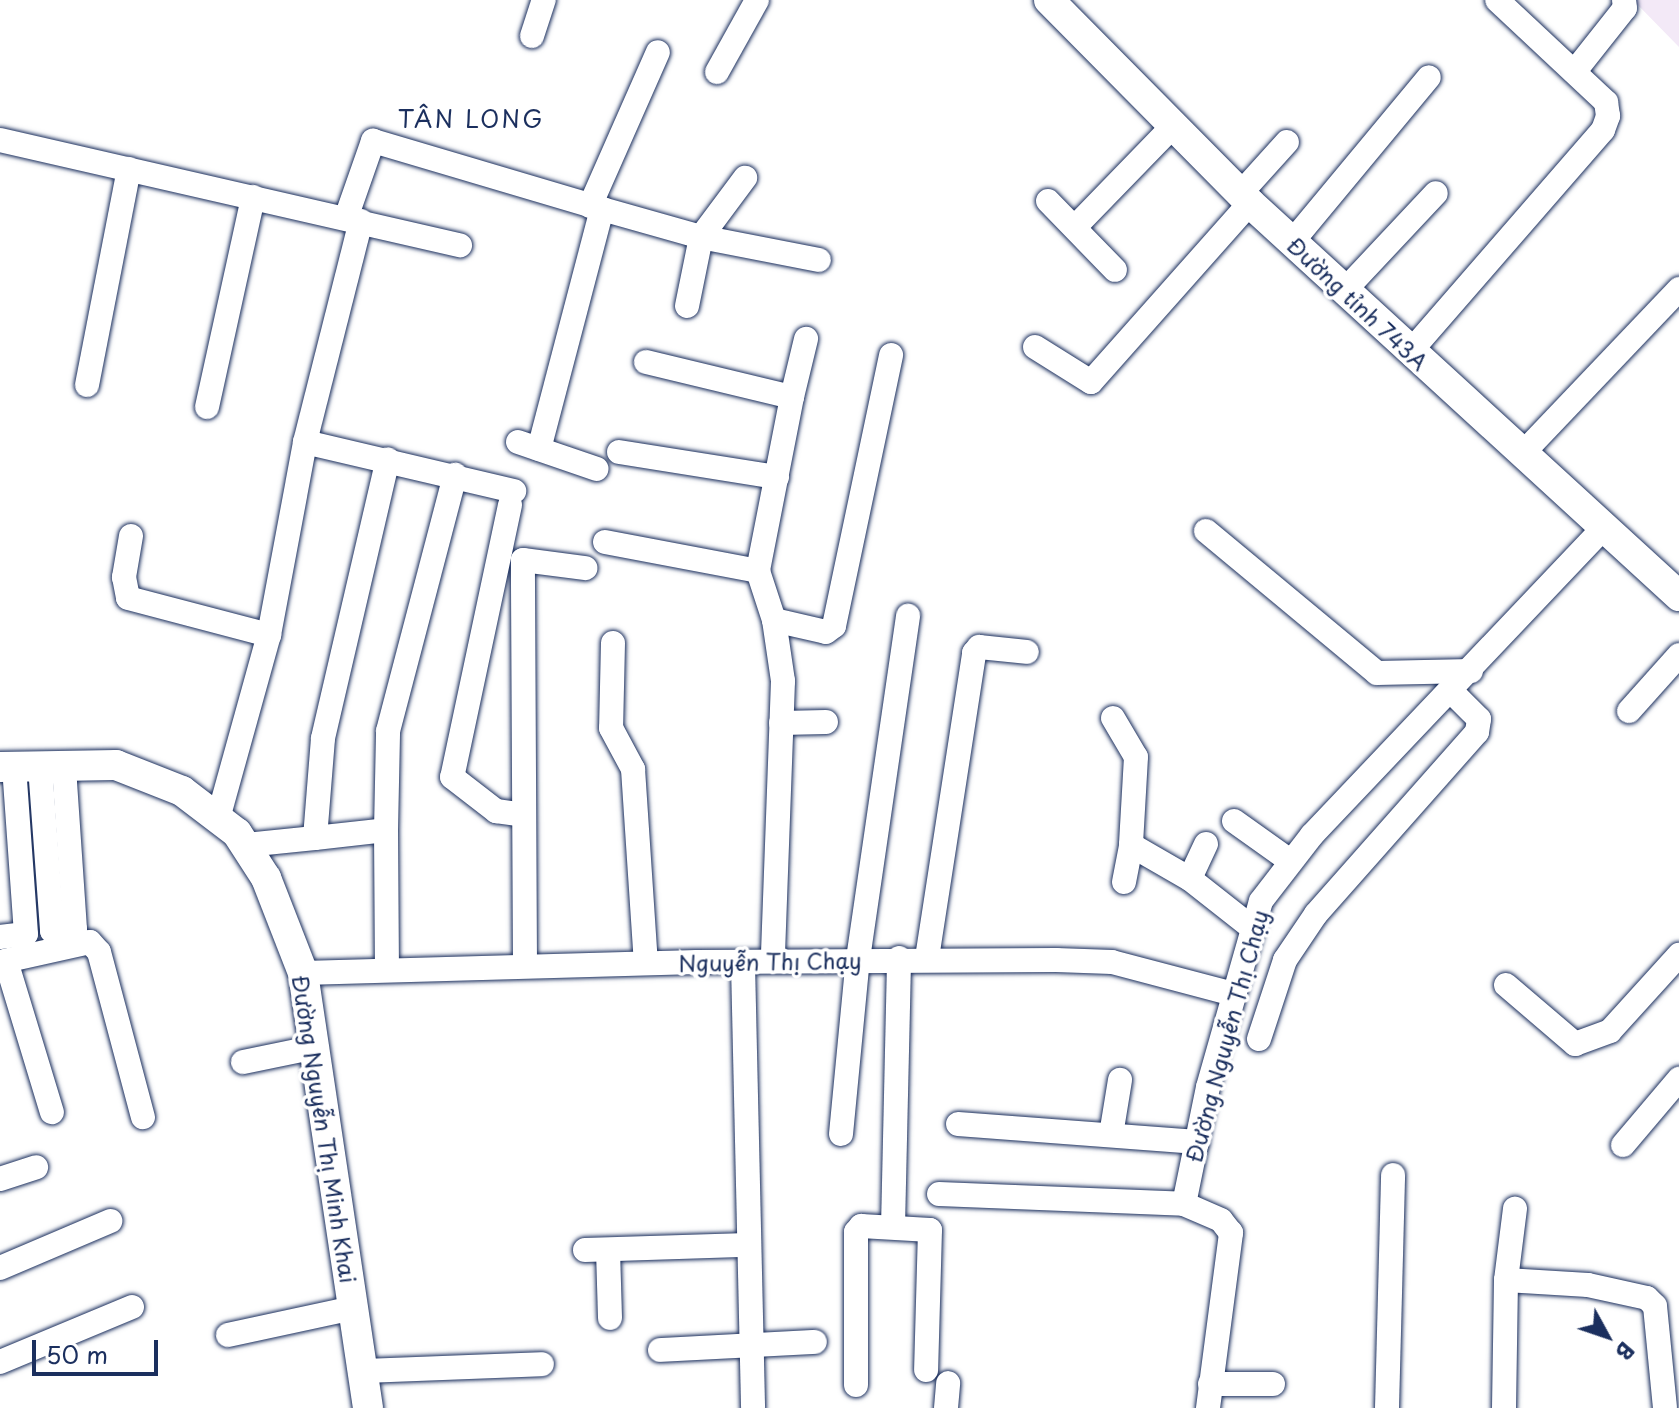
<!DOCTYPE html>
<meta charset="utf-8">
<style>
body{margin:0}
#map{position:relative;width:1679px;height:1408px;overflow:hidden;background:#fff;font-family:"Playpen Sans",sans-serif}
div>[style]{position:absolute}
.built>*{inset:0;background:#f3e9f7}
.roads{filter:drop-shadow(0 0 2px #1b2f5e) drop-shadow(0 0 2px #1b2f5e)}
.minor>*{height:24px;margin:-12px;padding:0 12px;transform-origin:12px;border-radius:12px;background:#fff}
.major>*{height:30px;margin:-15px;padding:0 15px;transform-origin:15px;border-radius:15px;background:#fff}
span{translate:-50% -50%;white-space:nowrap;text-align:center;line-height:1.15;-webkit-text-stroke:7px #fff;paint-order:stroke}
.street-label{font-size:22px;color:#1b2f5e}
.neighbourhood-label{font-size:24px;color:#1b2f5e;letter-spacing:2px}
.north{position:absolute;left:1567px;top:1296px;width:80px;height:80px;-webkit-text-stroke:6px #fff;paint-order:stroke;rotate:130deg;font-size:22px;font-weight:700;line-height:32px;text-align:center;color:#1b2f5e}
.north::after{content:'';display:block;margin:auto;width:28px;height:36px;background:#1b2f5e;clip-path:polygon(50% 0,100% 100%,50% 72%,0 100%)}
.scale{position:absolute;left:32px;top:1340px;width:126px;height:36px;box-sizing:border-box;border:4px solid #1b2f5e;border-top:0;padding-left:10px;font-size:24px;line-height:28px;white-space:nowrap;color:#1b2f5e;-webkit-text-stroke:6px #fff;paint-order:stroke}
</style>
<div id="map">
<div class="built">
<div style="clip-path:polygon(1633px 0,1679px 0,1679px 47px)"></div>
</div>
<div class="roads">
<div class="minor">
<div style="left:532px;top:36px;width:38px;rotate:-72deg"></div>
<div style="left:1575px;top:71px;width:80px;rotate:-51.6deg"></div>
<div style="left:1625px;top:8px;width:8px;rotate:-97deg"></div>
<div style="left:717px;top:72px;width:82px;rotate:-60.9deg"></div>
<div style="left:0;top:140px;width:472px;rotate:12.9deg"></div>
<div style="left:1240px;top:194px;width:70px;rotate:-47.9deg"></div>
<div style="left:1048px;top:201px;width:96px;rotate:45.8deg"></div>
<div style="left:590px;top:206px;width:168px;rotate:-66.2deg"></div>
<div style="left:602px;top:209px;width:103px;rotate:15.8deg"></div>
<div style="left:701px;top:237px;width:74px;rotate:-53.3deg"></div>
<div style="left:346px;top:218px;width:82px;rotate:-70.7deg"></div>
<div style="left:373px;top:141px;width:239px;rotate:16.5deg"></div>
<div style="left:602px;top:209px;width:248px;rotate:104.7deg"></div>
<div style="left:1075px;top:227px;width:142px;rotate:-45.9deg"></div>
<div style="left:1292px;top:242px;width:214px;rotate:-50.3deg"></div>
<div style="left:1344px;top:291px;width:134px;rotate:-46.8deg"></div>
<div style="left:687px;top:306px;width:70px;rotate:-78.5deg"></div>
<div style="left:701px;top:237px;width:120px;rotate:11deg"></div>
<div style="left:1035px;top:347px;width:66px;rotate:32deg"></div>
<div style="left:1091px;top:382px;width:239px;rotate:-48.4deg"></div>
<div style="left:1410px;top:352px;width:294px;rotate:-49deg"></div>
<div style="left:1603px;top:130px;width:15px;rotate:-70deg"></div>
<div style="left:1608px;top:116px;width:14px;rotate:-98deg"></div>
<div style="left:1606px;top:102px;width:149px;rotate:-136.9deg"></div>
<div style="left:646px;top:362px;width:150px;rotate:13.5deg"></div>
<div style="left:792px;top:397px;width:177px;rotate:101.1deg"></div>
<div style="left:758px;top:571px;width:52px;rotate:71.9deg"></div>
<div style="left:774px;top:620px;width:62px;rotate:81.6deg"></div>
<div style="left:783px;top:681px;width:279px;rotate:92.1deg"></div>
<div style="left:87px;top:385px;width:220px;rotate:-79deg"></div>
<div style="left:792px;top:397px;width:60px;rotate:-76.4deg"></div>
<div style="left:207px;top:407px;width:215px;rotate:-77.6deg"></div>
<div style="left:305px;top:442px;width:215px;rotate:13.2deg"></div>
<div style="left:518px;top:442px;width:83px;rotate:18.9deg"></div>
<div style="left:619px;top:452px;width:160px;rotate:9deg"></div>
<div style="left:1522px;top:454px;width:228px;rotate:-46.4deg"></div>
<div style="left:510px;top:505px;width:278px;rotate:102deg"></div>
<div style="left:452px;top:777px;width:56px;rotate:37.7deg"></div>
<div style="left:496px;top:811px;width:28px;rotate:8deg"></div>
<div style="left:1206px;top:531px;width:222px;rotate:39.7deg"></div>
<div style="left:1377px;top:673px;width:94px;rotate:-1.2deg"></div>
<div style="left:131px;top:536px;width:42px;rotate:99.7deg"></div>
<div style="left:124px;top:577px;width:21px;rotate:79deg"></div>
<div style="left:128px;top:598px;width:146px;rotate:14.7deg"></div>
<div style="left:605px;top:542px;width:156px;rotate:10.7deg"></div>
<div style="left:774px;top:620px;width:53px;rotate:13deg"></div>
<div style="left:826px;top:632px;width:10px;rotate:-37deg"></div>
<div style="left:834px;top:626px;width:277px;rotate:-78.1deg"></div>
<div style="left:613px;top:643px;width:85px;rotate:91.3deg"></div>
<div style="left:611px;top:728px;width:47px;rotate:61.8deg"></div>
<div style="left:633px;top:769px;width:194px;rotate:86.2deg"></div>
<div style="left:1629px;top:711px;width:75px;rotate:-48.2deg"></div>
<div style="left:1113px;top:718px;width:45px;rotate:59.5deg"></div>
<div style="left:1136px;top:757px;width:88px;rotate:93.3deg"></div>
<div style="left:1131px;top:845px;width:68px;rotate:30deg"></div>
<div style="left:781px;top:723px;width:45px;rotate:-1.3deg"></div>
<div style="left:40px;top:766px;width:165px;rotate:85.8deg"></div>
<div style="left:52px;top:931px;width:23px;rotate:-5deg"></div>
<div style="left:75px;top:929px;width:163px;rotate:-93.9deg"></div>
<div style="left:219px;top:815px;width:187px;rotate:-74.5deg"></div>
<div style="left:269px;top:635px;width:196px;rotate:-79.4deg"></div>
<div style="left:305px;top:442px;width:228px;rotate:-75.8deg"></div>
<div style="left:1234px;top:821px;width:69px;rotate:35.5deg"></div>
<div style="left:386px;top:830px;width:139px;rotate:89.6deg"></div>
<div style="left:315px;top:838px;width:71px;rotate:-6.4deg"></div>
<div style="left:386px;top:830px;width:99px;rotate:-88.8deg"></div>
<div style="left:388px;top:731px;width:265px;rotate:-75.3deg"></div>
<div style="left:1206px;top:844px;width:38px;rotate:115deg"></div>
<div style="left:1190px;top:879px;width:78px;rotate:38.2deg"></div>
<div style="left:246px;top:845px;width:69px;rotate:-5.8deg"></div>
<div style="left:315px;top:838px;width:100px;rotate:-85.4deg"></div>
<div style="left:323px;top:738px;width:286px;rotate:-76.9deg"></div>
<div style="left:1124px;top:882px;width:38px;rotate:-79deg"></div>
<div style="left:0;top:937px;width:26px;rotate:-7deg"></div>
<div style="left:26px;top:934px;width:168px;rotate:-94.1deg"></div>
<div style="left:927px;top:958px;width:309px;rotate:-81.2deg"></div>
<div style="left:974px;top:653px;width:8px;rotate:-50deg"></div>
<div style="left:979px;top:647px;width:48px;rotate:5.9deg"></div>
<div style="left:6px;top:961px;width:158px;rotate:73.1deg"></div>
<div style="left:0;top:962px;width:92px;rotate:-12.5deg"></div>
<div style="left:90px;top:942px;width:13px;rotate:48deg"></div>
<div style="left:99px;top:952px;width:171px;rotate:75.1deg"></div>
<div style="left:743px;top:964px;width:444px;rotate:88.7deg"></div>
<div style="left:525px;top:966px;width:406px;rotate:-90.3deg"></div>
<div style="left:523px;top:560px;width:63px;rotate:7.4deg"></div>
<div style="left:303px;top:973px;width:394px;rotate:-1.6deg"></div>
<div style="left:697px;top:962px;width:359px;rotate:-0.3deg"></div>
<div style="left:1056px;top:960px;width:56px;rotate:2deg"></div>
<div style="left:1112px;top:962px;width:125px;rotate:14.8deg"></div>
<div style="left:1506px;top:985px;width:91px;rotate:40.5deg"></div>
<div style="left:1575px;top:1044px;width:37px;rotate:-20deg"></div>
<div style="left:1610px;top:1031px;width:103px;rotate:-47.8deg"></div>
<div style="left:1259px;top:1039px;width:83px;rotate:-71.8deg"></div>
<div style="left:1285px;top:960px;width:55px;rotate:-56deg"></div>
<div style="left:1316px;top:914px;width:243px;rotate:-48.5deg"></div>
<div style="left:1477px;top:732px;width:13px;rotate:-81deg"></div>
<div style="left:1479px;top:719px;width:40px;rotate:-135deg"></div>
<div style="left:243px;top:1062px;width:75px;rotate:-11.6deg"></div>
<div style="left:958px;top:1124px;width:240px;rotate:4.3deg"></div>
<div style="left:841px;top:1134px;width:176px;rotate:-84.5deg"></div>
<div style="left:858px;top:959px;width:347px;rotate:-81.7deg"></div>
<div style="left:1111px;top:1135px;width:56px;rotate:-80.7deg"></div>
<div style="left:1623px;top:1145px;width:87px;rotate:-49.7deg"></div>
<div style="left:0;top:1179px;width:38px;rotate:-18deg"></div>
<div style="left:939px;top:1194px;width:245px;rotate:2.3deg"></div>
<div style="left:893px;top:1227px;width:269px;rotate:-88.7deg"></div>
<div style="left:585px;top:1250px;width:163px;rotate:-1.8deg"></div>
<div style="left:608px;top:1250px;width:68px;rotate:88.3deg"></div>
<div style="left:0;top:1268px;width:120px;rotate:-23.1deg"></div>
<div style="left:1506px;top:1280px;width:72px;rotate:-82.8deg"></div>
<div style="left:228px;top:1335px;width:128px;rotate:-12.2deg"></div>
<div style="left:660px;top:1350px;width:155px;rotate:-3deg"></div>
<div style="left:0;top:1362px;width:143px;rotate:-22.6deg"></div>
<div style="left:363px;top:1371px;width:179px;rotate:-2.2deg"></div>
<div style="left:1210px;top:1384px;width:63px"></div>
<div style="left:856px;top:1385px;width:153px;rotate:-90deg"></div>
<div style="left:856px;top:1232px;width:8px;rotate:-50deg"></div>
<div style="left:861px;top:1226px;width:69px;rotate:3.3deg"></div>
<div style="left:930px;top:1230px;width:140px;rotate:91.6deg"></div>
<div style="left:946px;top:1408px;width:25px;rotate:-85deg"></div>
<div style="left:1208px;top:1408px;width:177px;rotate:-82.5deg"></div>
<div style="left:1231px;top:1233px;width:16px;rotate:-128deg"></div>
<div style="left:1221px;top:1220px;width:40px;rotate:-156.6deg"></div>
<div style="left:1184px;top:1204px;width:119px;rotate:-78.4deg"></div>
<div style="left:1208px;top:1087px;width:193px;rotate:-74.1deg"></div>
<div style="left:1261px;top:901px;width:83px;rotate:-52.3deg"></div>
<div style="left:1312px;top:835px;width:424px;rotate:-46.5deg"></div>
<div style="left:1387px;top:1408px;width:233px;rotate:-88.5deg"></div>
<div style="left:1504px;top:1408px;width:128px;rotate:-89.1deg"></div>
<div style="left:1506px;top:1280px;width:82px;rotate:3.5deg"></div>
<div style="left:1588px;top:1285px;width:60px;rotate:12.4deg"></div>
<div style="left:1647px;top:1298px;width:11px;rotate:45deg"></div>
<div style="left:1655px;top:1306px;width:102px;rotate:84.4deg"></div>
</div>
<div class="major">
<div style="left:1049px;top:0;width:286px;rotate:45.3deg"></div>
<div style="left:1250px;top:203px;width:582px;rotate:42.49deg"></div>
<div style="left:0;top:767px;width:116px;rotate:-1deg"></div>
<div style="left:116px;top:765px;width:71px;rotate:21.5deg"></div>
<div style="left:182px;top:791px;width:69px;rotate:37.4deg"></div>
<div style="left:237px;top:833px;width:54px;rotate:57.2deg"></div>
<div style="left:266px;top:878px;width:102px;rotate:68.7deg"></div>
<div style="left:303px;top:973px;width:440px;rotate:81.5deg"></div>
</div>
</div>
<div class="street-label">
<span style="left:1358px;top:303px;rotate:43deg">Đường tỉnh 743A</span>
<span style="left:770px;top:961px;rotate:-1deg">Nguyễn Thị Chạy</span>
<span style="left:1226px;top:1036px;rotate:-75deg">Đường Nguyễn Thị Chạy</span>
<span style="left:325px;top:1129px;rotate:81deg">Đường Nguyễn Thị Minh Khai</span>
</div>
<div class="neighbourhood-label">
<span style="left:471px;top:119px">TÂN LONG</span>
</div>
<div class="north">B</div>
<div class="scale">50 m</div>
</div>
